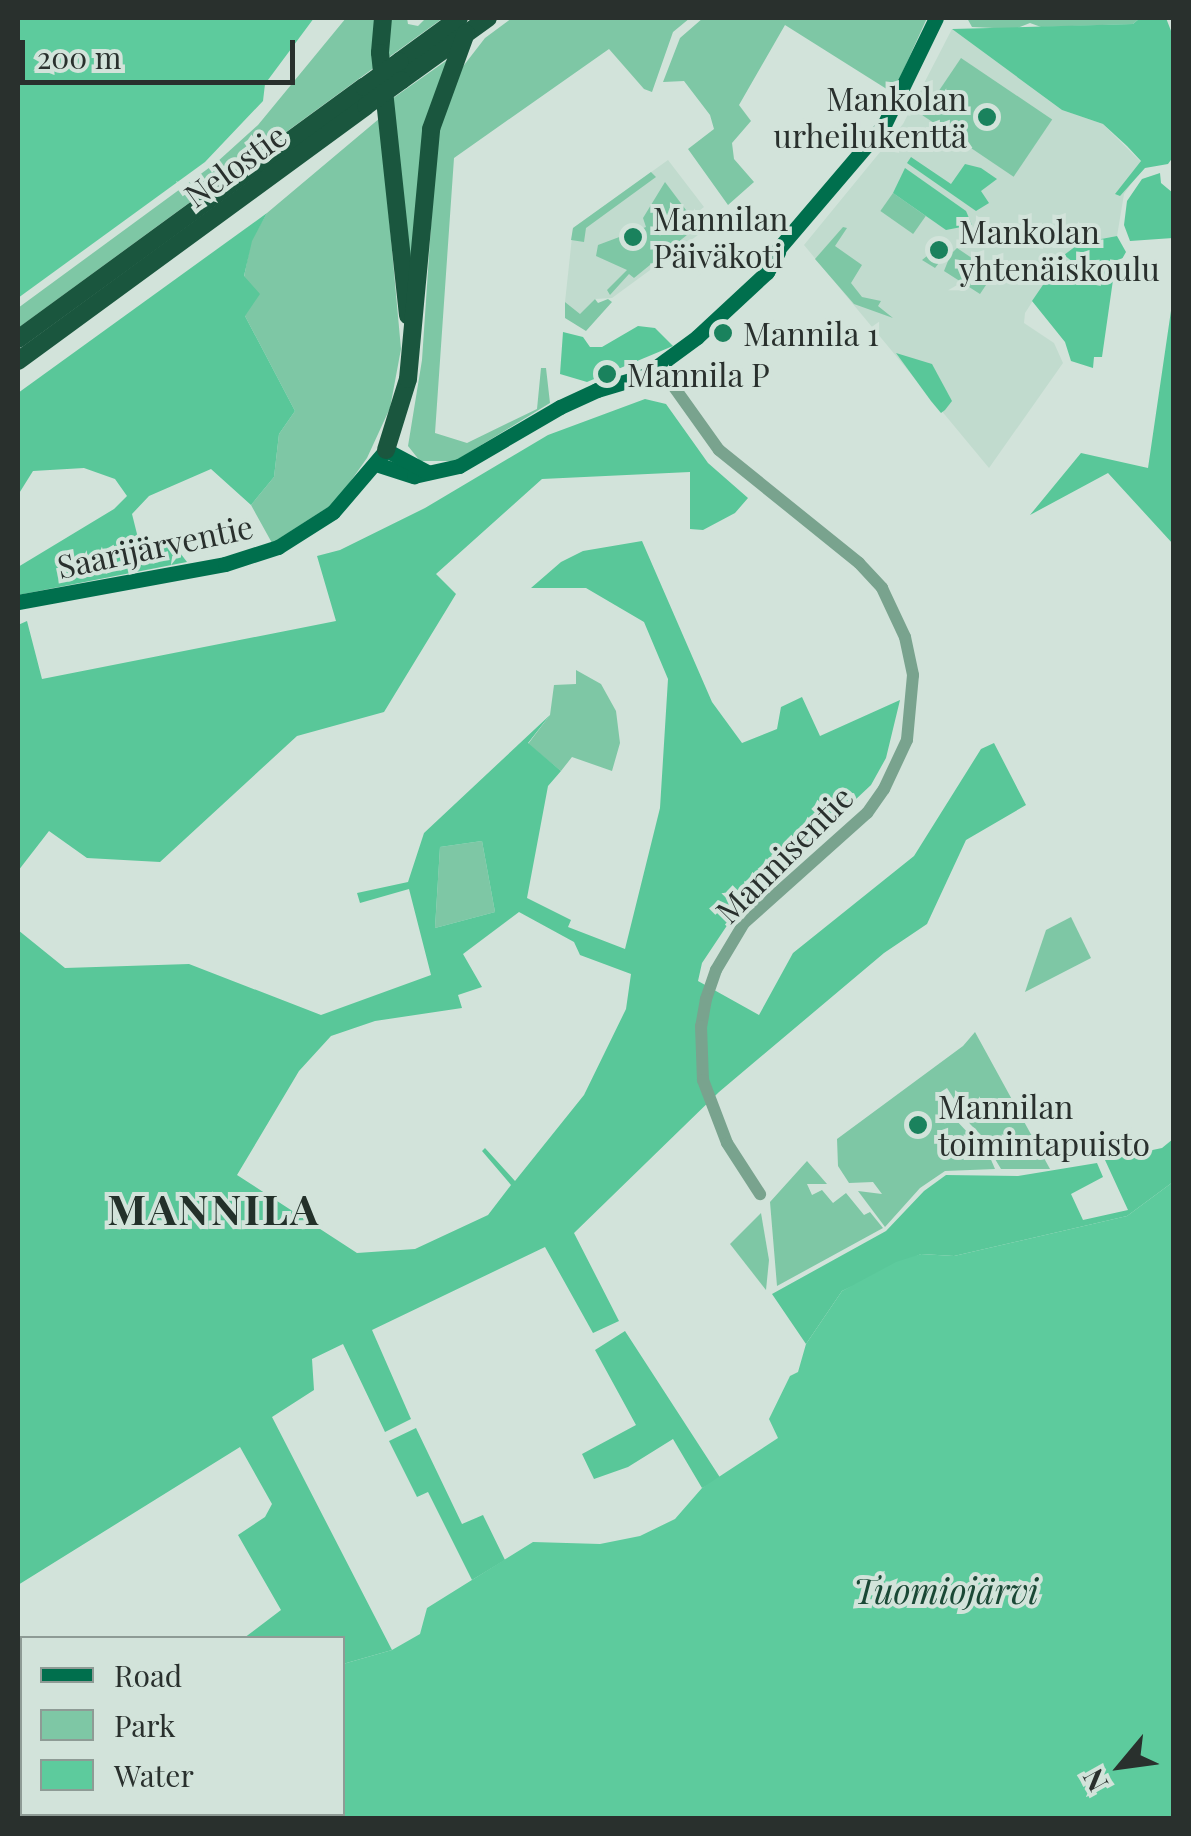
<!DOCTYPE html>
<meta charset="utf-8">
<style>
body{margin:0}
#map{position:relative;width:1191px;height:1836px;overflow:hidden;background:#d2e3da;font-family:"Playfair Display",serif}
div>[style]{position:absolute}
.built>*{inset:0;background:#c1dbce}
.green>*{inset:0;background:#7ec7a5;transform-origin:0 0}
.forest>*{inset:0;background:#59c799}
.water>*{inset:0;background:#5dcb9d}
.minor>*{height:12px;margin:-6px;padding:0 6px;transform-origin:6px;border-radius:6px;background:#79a38e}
.major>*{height:15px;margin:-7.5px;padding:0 7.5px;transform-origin:7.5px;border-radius:7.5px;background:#006f4d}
.highway>*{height:18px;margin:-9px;padding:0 9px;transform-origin:9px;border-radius:9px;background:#1a563e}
.highway-bridge>*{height:18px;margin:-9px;padding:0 9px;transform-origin:9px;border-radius:9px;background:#1a563e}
.dots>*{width:28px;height:28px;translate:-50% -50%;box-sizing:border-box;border:5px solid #d2e3da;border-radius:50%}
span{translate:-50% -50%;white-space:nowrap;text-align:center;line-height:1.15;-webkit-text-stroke:8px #d2e3da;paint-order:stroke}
.poi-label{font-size:32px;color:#29302d}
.right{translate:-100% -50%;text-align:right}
.left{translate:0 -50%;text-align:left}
.street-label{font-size:32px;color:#29302d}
.water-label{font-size:35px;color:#1a4835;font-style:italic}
.district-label{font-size:42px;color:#23312a;font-weight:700;letter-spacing:2.5px}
.frame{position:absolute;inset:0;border:20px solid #29302d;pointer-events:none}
.legend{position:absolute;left:20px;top:1636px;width:325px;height:180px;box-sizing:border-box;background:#d2e3da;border:2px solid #8e9b95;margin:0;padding:12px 18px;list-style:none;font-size:30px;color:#29302d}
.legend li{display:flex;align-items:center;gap:20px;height:50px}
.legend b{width:50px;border:2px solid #8e9b95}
.north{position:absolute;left:1071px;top:1716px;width:100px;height:100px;-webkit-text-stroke:8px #d2e3da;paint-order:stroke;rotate:241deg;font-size:28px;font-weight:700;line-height:40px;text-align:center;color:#29302d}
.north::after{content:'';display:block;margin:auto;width:35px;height:45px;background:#29302d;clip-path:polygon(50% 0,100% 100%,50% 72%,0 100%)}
.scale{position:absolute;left:20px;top:40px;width:275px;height:45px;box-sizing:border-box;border:5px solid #29302d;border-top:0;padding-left:12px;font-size:30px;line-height:35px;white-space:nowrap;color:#29302d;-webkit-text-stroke:8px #d2e3da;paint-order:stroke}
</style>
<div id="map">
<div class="built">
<div style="clip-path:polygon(952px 29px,1062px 110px,1103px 124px,1144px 165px,1124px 194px,1117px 236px,1080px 243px,1065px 256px,1073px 261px,1058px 282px,1049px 276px,1025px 313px,1024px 323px,1054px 343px,1063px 363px,989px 468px,804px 245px,903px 124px)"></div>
<div style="clip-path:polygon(668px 160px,704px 207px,691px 217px,702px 232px,612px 298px,595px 299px,580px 315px,565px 302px,573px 228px)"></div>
</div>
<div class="green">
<div style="clip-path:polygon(346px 18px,378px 18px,375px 67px,18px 328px,18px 308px,217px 162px,258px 125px)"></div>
<div style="clip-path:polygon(388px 18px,407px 18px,408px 24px,418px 26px,426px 18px,443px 18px,385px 60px)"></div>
<div style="clip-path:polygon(512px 18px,690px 18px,673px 32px,652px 92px,644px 89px,609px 49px,454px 158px,435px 433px,467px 443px,537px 409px,541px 368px,546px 368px,550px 403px,455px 461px,420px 461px,408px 446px,422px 360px,437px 136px,461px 69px,485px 38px)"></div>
<div style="clip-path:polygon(703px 18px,927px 18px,893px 93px,785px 25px,739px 105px,751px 121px,732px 143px,734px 159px,754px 182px,728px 205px,688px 149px,714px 129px,710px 115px,684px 81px,663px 82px,680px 38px)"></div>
<div style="clip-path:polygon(967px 18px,1140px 18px,1133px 24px,1041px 27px,1030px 23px,1015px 29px,972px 27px)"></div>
<div style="clip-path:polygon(450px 58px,413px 281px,389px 101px)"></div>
<div style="left:961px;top:58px;width:110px;height:69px;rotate:34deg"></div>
<div style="clip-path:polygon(380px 118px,401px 349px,390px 408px,367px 458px,343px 492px,330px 506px,272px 543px,251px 505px,274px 477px,279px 434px,295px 411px,245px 316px,244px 277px,251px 241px,267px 213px)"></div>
<div style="clip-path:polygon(651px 172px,656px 177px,586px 228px,584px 242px,571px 240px,573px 228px)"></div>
<div style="clip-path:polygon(665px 182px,698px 226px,634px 278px,629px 274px,610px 295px,607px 290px,627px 270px,596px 256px,598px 245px,646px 227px,643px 218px)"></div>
<div style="left:893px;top:193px;width:40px;height:22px;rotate:35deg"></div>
<div style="clip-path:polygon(843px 227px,847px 228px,835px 246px,862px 265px,851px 283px,862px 297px,881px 301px,878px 306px,893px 318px,854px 304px,815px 259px)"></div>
<div style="clip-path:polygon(942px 244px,953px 252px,957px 248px,994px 273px,980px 294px,944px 271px,950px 256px,945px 255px,935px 268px,922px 260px)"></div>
<div style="clip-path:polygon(595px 299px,598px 303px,608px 299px,612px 302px,586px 331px,565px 318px,565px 302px,580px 314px)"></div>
<div style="clip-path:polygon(576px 670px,601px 684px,616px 711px,620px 743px,612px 771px,572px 757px,561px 771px,528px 744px,550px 715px,554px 685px,576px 684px)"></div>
<div style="clip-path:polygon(482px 841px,495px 912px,435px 928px,440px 847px)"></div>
<div style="clip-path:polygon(1071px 917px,1091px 958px,1025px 992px,1046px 930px)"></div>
<div style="clip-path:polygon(975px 1032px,1050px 1169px,1001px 1169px,989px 1149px,991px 1145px,970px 1124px,947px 1088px,939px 1093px,953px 1117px,989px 1155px,995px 1169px,945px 1171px,920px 1188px,885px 1227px,858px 1191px,882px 1194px,873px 1182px,849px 1183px,838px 1166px,837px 1139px,963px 1046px)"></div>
<div style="clip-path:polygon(807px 1161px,827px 1184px,807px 1184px,812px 1195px,822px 1190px,833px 1203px,846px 1193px,864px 1215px,870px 1212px,883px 1228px,777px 1286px,770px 1202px)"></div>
<div style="clip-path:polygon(761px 1213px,769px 1260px,766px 1290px,730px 1244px)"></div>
</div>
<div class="forest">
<div style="clip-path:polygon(1140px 18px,1166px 18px,1173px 36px,1173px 157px,1168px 164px,1145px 168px,1120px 196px,1115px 194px,1141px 161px,1127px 146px,1103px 124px,1062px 110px,952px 29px,1133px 24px)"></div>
<div style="clip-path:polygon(911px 157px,951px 184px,965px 164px,981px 168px,997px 179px,981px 191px,989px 203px,976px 211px,907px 163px)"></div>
<div style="clip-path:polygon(905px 168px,966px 211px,972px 225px,946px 230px,893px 193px)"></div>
<div style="clip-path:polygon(1160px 173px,1161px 183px,1173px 193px,1173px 238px,1130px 241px,1124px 225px,1127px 201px,1142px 179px)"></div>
<div style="clip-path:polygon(267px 213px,252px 241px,244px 276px,260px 294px,245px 316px,295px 411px,279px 434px,274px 477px,251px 505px,211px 469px,149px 496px,132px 514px,138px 538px,171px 541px,187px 562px,18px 595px,18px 567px,114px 509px,127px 496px,115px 479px,84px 468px,33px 471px,18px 495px,18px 393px)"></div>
<div style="clip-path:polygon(1117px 236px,1126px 252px,1114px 273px,1102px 357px,1094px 357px,1093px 368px,1071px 361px,1065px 342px,1032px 301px,1049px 276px,1059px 282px,1073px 262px,1064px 255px,1080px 243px)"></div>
<div style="clip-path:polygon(1173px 297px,1173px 544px,1108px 473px,1030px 515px,1081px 453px,1148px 468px)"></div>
<div style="clip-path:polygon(638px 326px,655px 328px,673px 346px,587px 382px,560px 374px,563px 332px,583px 337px,590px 347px,602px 347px)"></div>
<div style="clip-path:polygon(896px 353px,932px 364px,952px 401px,945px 410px,941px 413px,931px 401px)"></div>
<div style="clip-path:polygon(645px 399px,666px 404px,708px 463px,748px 498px,735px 513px,703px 530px,690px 529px,690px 472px,542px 479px,436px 574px,456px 594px,384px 712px,297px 736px,160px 862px,87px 858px,49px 831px,18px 871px,18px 625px,27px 621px,42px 679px,336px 621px,317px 556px,340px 550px,425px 508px,548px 435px)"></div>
<div style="clip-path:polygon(evenodd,642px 541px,712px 702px,742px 743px,777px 729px,781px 707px,802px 697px,820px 736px,900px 700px,886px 758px,871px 785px,736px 912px,702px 963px,698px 981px,759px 1015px,793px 953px,914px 856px,981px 749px,994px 743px,1026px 805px,966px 840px,927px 924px,884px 953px,719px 1092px,574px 1233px,619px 1321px,593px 1333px,545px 1247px,372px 1330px,411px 1419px,385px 1432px,343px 1344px,312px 1359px,314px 1390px,272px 1417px,392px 1650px,343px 1664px,342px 1638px,244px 1638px,281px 1610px,238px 1535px,265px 1517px,272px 1504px,240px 1447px,18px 1585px,18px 930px,65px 968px,189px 964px,321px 1015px,431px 975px,409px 889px,360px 903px,357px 893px,408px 882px,424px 833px,550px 715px,528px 743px,561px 771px,548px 786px,527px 898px,571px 920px,568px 927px,625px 949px,660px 808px,668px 679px,644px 622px,586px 588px,531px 588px,561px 562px,583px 551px,642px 541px,482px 841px,495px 912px,435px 928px,440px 847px,482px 841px,642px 541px,519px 912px,574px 942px,580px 955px,631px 974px,626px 1009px,584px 1095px,515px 1181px,485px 1148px,482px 1151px,511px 1185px,488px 1215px,415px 1249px,357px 1253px,237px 1175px,299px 1071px,331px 1036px,375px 1021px,462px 1008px,458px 995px,482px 987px,463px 954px,519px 912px)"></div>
<div style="clip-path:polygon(1173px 1139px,1173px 1182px,1127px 1216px,954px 1256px,921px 1254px,842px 1291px,806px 1344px,772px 1294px,886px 1231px,924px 1191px,946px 1175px,1018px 1176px,1097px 1163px,1103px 1177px,1071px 1194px,1083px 1220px,1128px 1210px,1105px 1160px,1162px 1148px)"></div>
<div style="clip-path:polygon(625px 1331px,721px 1479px,702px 1488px,673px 1439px,628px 1467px,594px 1479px,582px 1454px,636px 1425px,595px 1350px)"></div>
<div style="clip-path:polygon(416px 1428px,462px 1524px,483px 1515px,505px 1560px,472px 1580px,428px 1492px,417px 1497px,389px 1441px)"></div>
<div style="clip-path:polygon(18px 1663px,22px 1671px,22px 1814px,145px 1814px,139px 1818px,18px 1818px)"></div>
</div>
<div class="water">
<div style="clip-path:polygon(18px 18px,314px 18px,265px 84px,263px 101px,205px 162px,18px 298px)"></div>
<div style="clip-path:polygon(1173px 1182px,1173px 1818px,139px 1818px,145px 1814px,342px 1814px,343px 1664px,392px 1650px,420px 1634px,427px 1608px,533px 1542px,600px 1544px,640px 1536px,675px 1519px,702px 1488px,778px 1438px,769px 1419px,790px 1376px,798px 1372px,806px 1344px,842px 1291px,896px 1262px,921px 1254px,954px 1256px,1127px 1216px)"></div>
</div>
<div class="minor">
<div style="left:665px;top:360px;width:20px;rotate:79deg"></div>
<div style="left:669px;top:380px;width:86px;rotate:54.5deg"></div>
<div style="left:719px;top:450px;width:180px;rotate:38.9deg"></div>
<div style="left:859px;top:563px;width:34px;rotate:47deg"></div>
<div style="left:882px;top:588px;width:54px;rotate:64.9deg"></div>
<div style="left:905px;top:637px;width:39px;rotate:78deg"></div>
<div style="left:913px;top:675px;width:65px;rotate:95.3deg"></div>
<div style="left:907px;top:740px;width:54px;rotate:115.1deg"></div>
<div style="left:884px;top:789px;width:29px;rotate:125deg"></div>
<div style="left:867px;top:813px;width:165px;rotate:138.2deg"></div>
<div style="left:744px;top:923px;width:55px;rotate:120.8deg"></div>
<div style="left:716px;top:970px;width:31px;rotate:109deg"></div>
<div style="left:706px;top:999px;width:27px;rotate:100deg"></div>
<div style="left:701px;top:1026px;width:54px;rotate:87.9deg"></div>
<div style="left:703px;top:1080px;width:67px;rotate:69.1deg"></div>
<div style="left:727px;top:1143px;width:61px;rotate:57.1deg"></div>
</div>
<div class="major">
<div style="left:773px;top:255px;width:171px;rotate:-49.5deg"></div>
<div style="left:884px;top:125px;width:119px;rotate:-64.1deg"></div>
<div style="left:376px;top:464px;width:40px;rotate:18deg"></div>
<div style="left:414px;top:476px;width:46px;rotate:-12.5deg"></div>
<div style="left:459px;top:466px;width:117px;rotate:-30.3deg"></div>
<div style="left:560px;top:407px;width:41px;rotate:-24.7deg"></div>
<div style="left:597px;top:390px;width:49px;rotate:-16.6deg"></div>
<div style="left:644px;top:376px;width:66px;rotate:-36.3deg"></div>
<div style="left:697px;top:337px;width:96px;rotate:-42.9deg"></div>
<div style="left:767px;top:272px;width:23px;rotate:-61deg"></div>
<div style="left:18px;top:602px;width:210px;rotate:-10.4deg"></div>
<div style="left:225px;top:564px;width:56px;rotate:-17.8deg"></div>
<div style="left:278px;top:547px;width:65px;rotate:-32.5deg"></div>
<div style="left:333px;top:512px;width:82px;rotate:-49.5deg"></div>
<div style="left:386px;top:450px;width:47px;rotate:28.2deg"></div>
</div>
<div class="highway">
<div style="left:383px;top:18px;width:35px;rotate:95deg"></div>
<div style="left:380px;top:53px;width:264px;rotate:83.9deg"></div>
<div style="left:400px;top:61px;width:73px;rotate:-36.1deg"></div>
<div style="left:402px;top:80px;width:106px;rotate:-35.8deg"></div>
<div style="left:18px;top:339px;width:428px;rotate:-36.1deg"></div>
<div style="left:18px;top:361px;width:431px;rotate:-36.2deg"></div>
<div style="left:386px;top:450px;width:74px;rotate:-72.8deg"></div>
<div style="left:408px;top:379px;width:251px;rotate:-84.7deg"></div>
<div style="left:431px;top:129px;width:102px;rotate:-70deg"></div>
</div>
<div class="highway-bridge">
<div style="left:364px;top:87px;width:44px;rotate:-35.8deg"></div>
<div style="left:366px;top:106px;width:44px;rotate:-35.8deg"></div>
</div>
<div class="dots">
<div style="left:987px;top:117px;background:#1a825d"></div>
<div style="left:633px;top:237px;background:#1a825d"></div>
<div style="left:939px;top:250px;background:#1a825d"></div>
<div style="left:723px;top:333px;background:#1a825d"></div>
<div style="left:607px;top:374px;background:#1a825d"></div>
<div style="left:918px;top:1125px;background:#1a825d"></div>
</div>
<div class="poi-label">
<span class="right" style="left:967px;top:117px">Mankolan<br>urheilukenttä</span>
<span class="left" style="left:653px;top:237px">Mannilan<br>Päiväkoti</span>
<span class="left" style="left:959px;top:250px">Mankolan<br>yhtenäiskoulu</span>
<span class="left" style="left:743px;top:333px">Mannila 1</span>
<span class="left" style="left:627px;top:374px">Mannila P</span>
<span class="left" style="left:938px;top:1125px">Mannilan<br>toimintapuisto</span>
</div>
<div class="street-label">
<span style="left:235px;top:165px;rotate:-36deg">Nelostie</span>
<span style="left:155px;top:546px;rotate:-12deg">Saarijärventie</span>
<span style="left:784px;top:854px;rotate:-45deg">Mannisentie</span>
</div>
<div class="water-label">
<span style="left:946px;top:1590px">Tuomiojärvi</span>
</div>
<div class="district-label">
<span style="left:214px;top:1208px">MANNILA</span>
</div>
<div class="frame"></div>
<ul class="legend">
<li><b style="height:12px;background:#006f4d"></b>Road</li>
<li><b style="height:28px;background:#7ec7a5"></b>Park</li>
<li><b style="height:28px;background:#5dcb9d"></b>Water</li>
</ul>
<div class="north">N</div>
<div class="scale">200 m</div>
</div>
